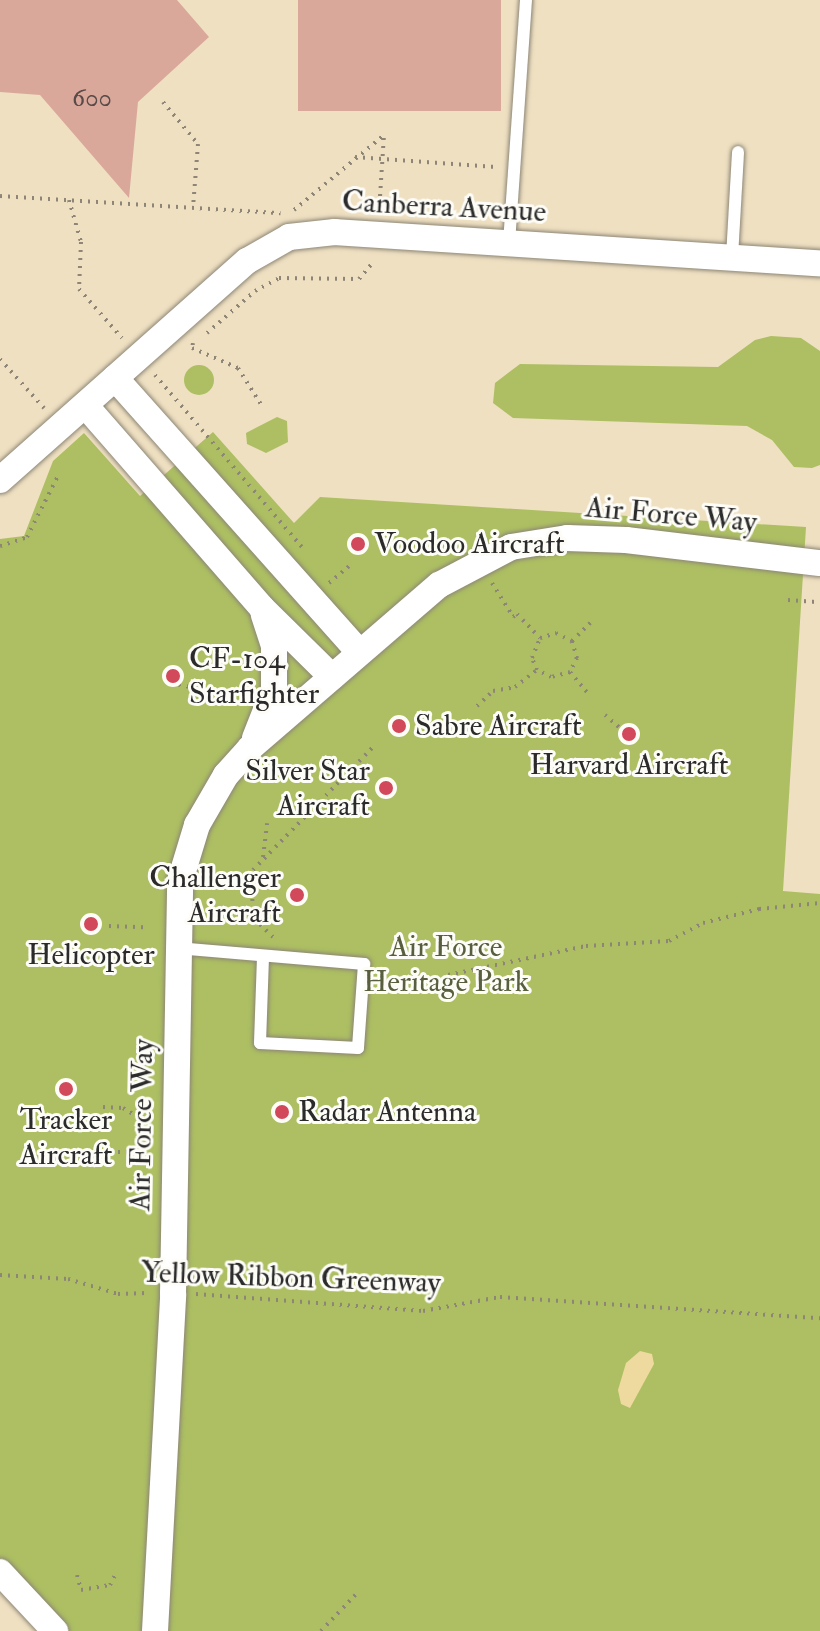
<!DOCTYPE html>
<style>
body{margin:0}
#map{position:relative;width:820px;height:1631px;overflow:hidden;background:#efe0c2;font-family:"IM FELL Double Pica",serif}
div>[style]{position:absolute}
.green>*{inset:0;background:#adbf62}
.round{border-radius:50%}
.sand>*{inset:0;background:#eeda9e}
.building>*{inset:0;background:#daa89b;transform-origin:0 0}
.path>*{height:4px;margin-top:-2px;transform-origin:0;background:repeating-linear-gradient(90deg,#8d8676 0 2px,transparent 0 8px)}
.roads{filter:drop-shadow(0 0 2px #8d8676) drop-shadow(0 0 2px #8d8676)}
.lane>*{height:12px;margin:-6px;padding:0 6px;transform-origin:6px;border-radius:6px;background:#fff}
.street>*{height:26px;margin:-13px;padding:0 13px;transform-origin:13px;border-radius:13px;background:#fff}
.dots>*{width:22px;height:22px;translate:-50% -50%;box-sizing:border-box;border:4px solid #fdfcf7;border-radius:50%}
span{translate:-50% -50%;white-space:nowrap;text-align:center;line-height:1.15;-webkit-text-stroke:6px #fdfcf7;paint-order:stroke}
.number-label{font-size:26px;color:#574a47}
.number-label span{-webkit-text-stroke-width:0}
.street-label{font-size:30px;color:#2b2b2b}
.poi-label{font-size:30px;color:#2b2b2b}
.left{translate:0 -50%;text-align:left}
.right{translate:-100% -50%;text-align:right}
.park-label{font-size:30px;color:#585f3e}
</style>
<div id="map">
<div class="green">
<div style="clip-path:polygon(771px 336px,801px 338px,820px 351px,820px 465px,812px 468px,794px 467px,772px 440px,747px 426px,513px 418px,493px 403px,495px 383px,520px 364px,718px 367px,755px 340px)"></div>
<div class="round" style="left:184px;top:365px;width:30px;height:30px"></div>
<div style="clip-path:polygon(277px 417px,287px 421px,288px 442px,266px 453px,247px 444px,246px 433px)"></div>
<div style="clip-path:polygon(213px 432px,294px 523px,320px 497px,806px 527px,783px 891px,820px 894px,820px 1631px,55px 1631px,0 1572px,0 539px,24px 536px,53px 461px,84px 433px,140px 496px)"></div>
</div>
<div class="sand">
<div style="clip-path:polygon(640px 1351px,652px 1354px,654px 1364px,630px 1408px,621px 1404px,618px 1390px,626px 1363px)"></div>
</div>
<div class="building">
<div style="clip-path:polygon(0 0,177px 0,209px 37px,138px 102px,129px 198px,40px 95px,0 92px)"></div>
<div style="left:298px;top:0;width:203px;height:111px"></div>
</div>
<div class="path">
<div style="left:163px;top:102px;width:55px;rotate:50.2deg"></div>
<div style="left:198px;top:144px;width:63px;rotate:94.5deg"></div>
<div style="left:355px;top:157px;width:141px;rotate:4.1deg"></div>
<div style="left:0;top:196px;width:281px;rotate:3.5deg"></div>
<div style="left:69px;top:200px;width:44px;rotate:74.1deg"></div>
<div style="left:81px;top:242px;width:47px;rotate:92.4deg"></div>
<div style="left:79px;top:289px;width:65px;rotate:48.7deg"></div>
<div style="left:294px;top:210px;width:117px;rotate:-39.8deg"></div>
<div style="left:379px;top:212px;width:77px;rotate:-86.3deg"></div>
<div style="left:207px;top:333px;width:64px;rotate:-41.2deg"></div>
<div style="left:255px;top:291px;width:27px;rotate:-28deg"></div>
<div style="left:279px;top:278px;width:80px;rotate:0.7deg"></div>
<div style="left:359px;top:279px;width:23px;rotate:-50deg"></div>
<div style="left:193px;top:343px;width:5px;rotate:101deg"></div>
<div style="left:192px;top:348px;width:50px;rotate:23.5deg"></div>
<div style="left:238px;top:368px;width:45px;rotate:57.7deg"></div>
<div style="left:0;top:359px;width:66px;rotate:48.1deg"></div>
<div style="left:155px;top:375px;width:226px;rotate:49.5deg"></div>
<div style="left:0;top:546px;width:28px;rotate:-18deg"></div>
<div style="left:27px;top:537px;width:71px;rotate:-63.1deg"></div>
<div style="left:329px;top:583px;width:30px;rotate:-40deg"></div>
<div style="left:492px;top:583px;width:40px;rotate:58deg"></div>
<div style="left:513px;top:617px;width:5px;rotate:-37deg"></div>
<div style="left:517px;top:614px;width:33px;rotate:46deg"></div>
<div style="left:540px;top:638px;width:17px;rotate:-17deg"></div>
<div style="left:556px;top:633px;width:18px;rotate:27deg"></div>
<div style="left:572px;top:641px;width:18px;rotate:74deg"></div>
<div style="left:577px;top:658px;width:16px;rotate:117deg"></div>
<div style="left:570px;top:672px;width:20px;rotate:165deg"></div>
<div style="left:551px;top:677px;width:16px;rotate:-153deg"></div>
<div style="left:537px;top:670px;width:13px;rotate:-113deg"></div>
<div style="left:532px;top:658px;width:22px;rotate:-68deg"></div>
<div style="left:788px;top:600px;width:32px;rotate:4deg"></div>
<div style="left:572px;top:641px;width:31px;rotate:-45deg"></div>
<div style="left:176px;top:666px;width:18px;rotate:106deg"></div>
<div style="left:171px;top:683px;width:35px;rotate:12deg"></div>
<div style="left:570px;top:672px;width:31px;rotate:50deg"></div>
<div style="left:477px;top:706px;width:22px;rotate:-43deg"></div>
<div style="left:493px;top:691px;width:22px;rotate:-10deg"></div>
<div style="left:515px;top:687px;width:28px;rotate:-38deg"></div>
<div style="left:605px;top:715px;width:20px;rotate:41deg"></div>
<div style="left:263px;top:857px;width:34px;rotate:-83deg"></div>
<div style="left:109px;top:926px;width:35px;rotate:2deg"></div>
<div style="left:273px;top:937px;width:29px;rotate:-136deg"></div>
<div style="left:252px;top:917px;width:47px;rotate:-88.8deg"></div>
<div style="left:253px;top:870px;width:175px;rotate:-45.7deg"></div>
<div style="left:448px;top:975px;width:141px;rotate:-11.9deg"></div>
<div style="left:586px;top:946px;width:83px;rotate:-3.4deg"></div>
<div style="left:669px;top:941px;width:38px;rotate:-28deg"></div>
<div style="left:703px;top:923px;width:58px;rotate:-14deg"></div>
<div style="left:759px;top:909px;width:61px;rotate:-5.6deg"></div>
<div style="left:103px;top:1107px;width:20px;rotate:3deg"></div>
<div style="left:123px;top:1108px;width:17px;rotate:31deg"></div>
<div style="left:94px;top:1157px;width:9px;rotate:-32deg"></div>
<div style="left:102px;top:1152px;width:36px"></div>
<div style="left:0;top:1275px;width:68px;rotate:3.4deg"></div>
<div style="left:68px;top:1279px;width:52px;rotate:16.7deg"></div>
<div style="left:118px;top:1294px;width:29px;rotate:-2deg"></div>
<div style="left:196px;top:1294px;width:228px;rotate:4.3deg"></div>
<div style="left:423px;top:1311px;width:78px;rotate:-10.3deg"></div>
<div style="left:500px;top:1297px;width:321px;rotate:3.8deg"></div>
<div style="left:77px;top:1575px;width:16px;rotate:75deg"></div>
<div style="left:81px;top:1590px;width:29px;rotate:-10deg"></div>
<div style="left:110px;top:1585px;width:13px;rotate:-63deg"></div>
<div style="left:321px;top:1631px;width:52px;rotate:-46.5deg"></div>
</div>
<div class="roads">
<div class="lane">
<div style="left:509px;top:243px;width:244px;rotate:-86deg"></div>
<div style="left:732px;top:257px;width:105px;rotate:-86.7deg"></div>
<div style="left:177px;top:948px;width:188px;rotate:4.9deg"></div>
<div style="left:364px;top:964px;width:84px;rotate:94.1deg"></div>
<div style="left:358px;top:1048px;width:98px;rotate:-177.1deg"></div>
<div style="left:260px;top:1043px;width:87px;rotate:-88deg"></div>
</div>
<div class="street">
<div style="left:115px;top:378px;width:367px;rotate:48.3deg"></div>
<div style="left:85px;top:405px;width:269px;rotate:48.9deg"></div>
<div style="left:262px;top:608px;width:98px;rotate:44.6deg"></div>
<div style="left:0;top:480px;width:330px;rotate:-41.6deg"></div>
<div style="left:247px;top:261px;width:48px;rotate:-29.7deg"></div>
<div style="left:289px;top:237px;width:46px;rotate:-6.2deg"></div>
<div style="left:335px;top:232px;width:486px;rotate:3.7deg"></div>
<div style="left:255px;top:738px;width:52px;rotate:-68.4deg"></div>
<div style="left:274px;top:690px;width:44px;rotate:-90deg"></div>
<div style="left:274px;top:646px;width:33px;rotate:-108deg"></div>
<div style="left:0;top:1572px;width:81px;rotate:47deg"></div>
<div style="left:155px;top:1631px;width:337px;rotate:-86.9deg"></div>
<div style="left:173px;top:1294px;width:413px;rotate:-89deg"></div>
<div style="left:180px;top:881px;width:59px;rotate:-73.1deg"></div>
<div style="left:197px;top:825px;width:58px;rotate:-59.9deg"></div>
<div style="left:226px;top:775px;width:36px;rotate:-48deg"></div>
<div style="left:250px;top:748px;width:250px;rotate:-40.8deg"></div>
<div style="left:439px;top:585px;width:81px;rotate:-27.8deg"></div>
<div style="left:511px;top:547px;width:57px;rotate:-9.1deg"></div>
<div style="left:567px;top:538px;width:59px;rotate:1.9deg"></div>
<div style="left:626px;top:540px;width:195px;rotate:6.8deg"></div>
</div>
</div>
<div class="dots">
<div style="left:358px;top:544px;background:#d1495b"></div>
<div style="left:173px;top:676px;background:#d1495b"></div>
<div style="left:399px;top:726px;background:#d1495b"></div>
<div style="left:629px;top:734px;background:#d1495b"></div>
<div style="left:386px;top:788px;background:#d1495b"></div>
<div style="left:297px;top:895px;background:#d1495b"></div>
<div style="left:91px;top:924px;background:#d1495b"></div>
<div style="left:66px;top:1089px;background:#d1495b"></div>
<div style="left:282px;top:1112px;background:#d1495b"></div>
</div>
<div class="number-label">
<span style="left:92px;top:99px">600</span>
</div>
<div class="street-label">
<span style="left:444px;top:207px;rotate:3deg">Canberra Avenue</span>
<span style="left:671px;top:515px;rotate:5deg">Air Force Way</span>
<span style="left:142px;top:1125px;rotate:-89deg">Air Force Way</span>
<span style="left:291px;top:1278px;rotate:2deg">Yellow Ribbon Greenway</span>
</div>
<div class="poi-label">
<span class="left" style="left:374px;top:544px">Voodoo Aircraft</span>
<span class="left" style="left:189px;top:676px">CF-104<br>Starfighter</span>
<span class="left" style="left:415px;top:726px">Sabre Aircraft</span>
<span style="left:629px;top:765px">Harvard Aircraft</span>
<span class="right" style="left:370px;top:788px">Silver Star<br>Aircraft</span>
<span class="right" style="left:281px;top:895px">Challenger<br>Aircraft</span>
<span style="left:91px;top:955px">Helicopter</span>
<span class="left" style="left:298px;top:1112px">Radar Antenna</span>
<span style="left:66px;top:1137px">Tracker<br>Aircraft</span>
</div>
<div class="park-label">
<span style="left:446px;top:964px">Air Force<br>Heritage Park</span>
</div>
</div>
